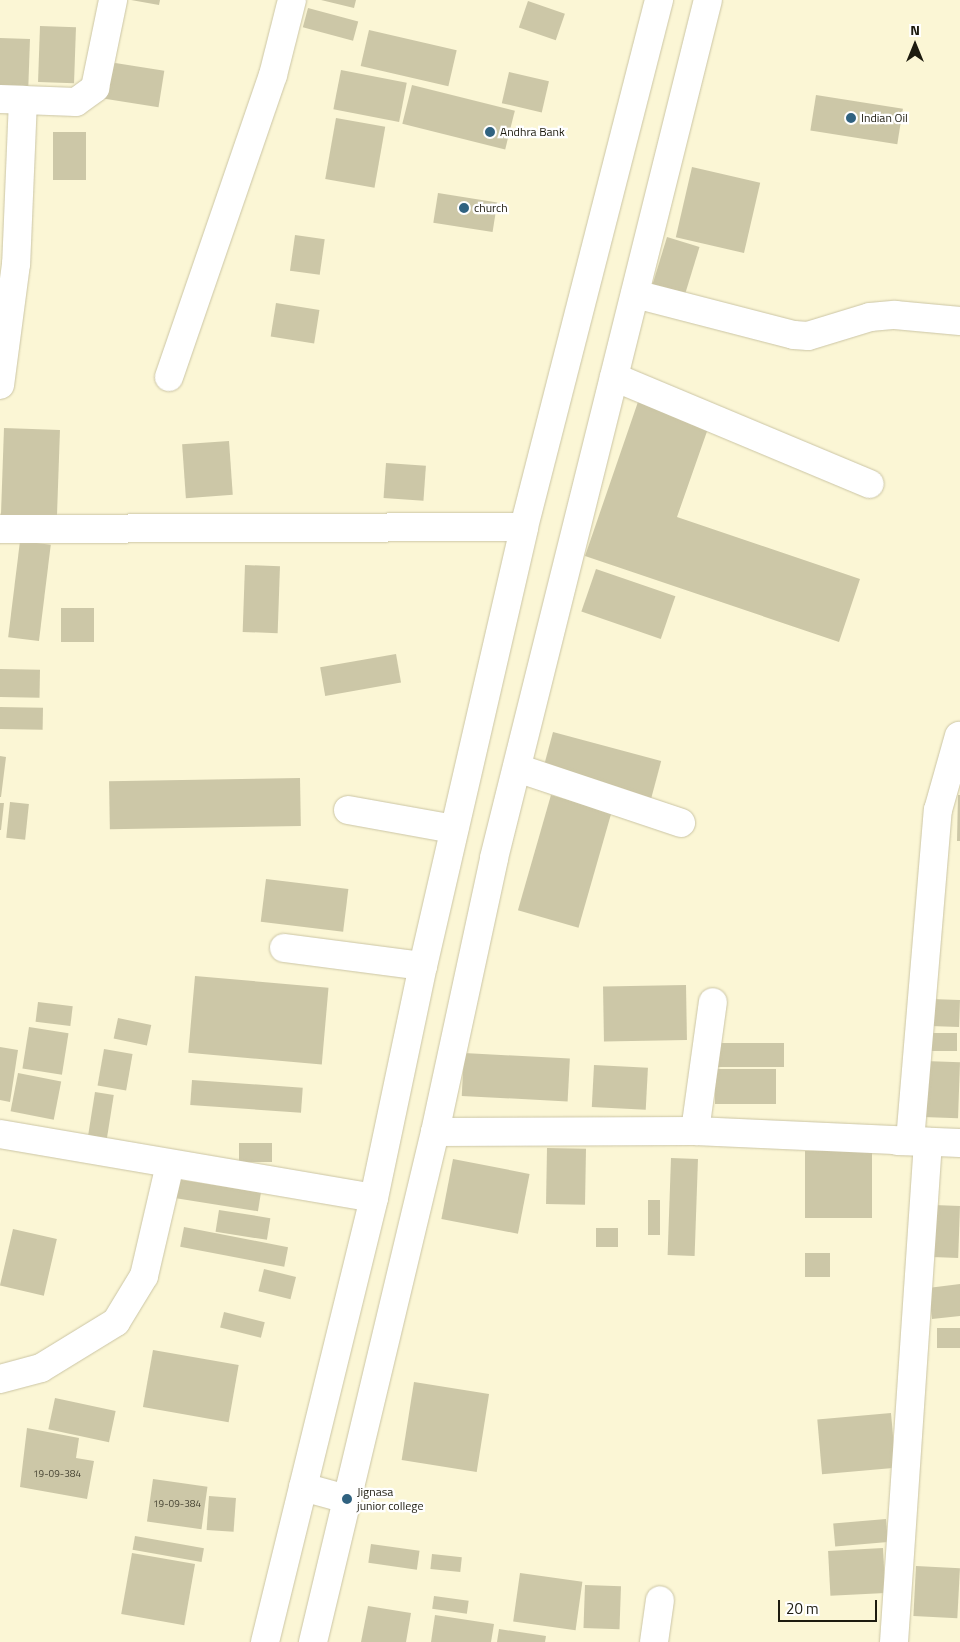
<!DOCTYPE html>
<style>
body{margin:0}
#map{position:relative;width:960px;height:1642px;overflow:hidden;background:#fbf6d5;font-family:"Titillium Web",sans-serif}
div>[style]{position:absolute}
.building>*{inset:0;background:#ccc7a7;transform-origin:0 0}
.roads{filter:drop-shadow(0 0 1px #cbc5a5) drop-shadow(0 0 1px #cbc5a5)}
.minor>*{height:28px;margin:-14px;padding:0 14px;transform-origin:14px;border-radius:14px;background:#fff}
.trunk>*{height:28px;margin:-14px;padding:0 14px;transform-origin:14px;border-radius:14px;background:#fff}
.dots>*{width:14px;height:14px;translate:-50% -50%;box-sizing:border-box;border:2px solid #fff;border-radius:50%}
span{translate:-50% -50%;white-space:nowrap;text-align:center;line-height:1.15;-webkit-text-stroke:4.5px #fff;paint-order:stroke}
.number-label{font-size:10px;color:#494635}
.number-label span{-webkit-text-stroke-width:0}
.poi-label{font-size:12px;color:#1d1b0f}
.left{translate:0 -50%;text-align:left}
.north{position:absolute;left:890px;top:20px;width:50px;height:50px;-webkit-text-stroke:4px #fff;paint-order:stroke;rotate:0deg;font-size:14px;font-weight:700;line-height:20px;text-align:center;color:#1d1b0f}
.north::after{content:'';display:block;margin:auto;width:18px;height:22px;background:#1d1b0f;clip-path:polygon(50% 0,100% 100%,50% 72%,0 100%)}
.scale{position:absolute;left:778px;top:1600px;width:99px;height:22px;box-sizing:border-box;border:2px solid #1d1b0f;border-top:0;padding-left:6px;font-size:15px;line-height:18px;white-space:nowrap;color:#1d1b0f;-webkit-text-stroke:4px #fff;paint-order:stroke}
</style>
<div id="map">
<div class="building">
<div style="clip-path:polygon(131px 0,160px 0,159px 5px)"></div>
<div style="clip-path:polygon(321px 0,356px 0,354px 8px)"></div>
<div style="left:528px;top:1px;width:39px;height:28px;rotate:19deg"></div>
<div style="left:308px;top:8px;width:52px;height:20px;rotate:15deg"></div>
<div style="left:40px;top:26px;width:36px;height:56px;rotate:2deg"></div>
<div style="left:369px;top:30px;width:90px;height:37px;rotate:13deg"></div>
<div style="left:0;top:38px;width:30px;height:49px;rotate:2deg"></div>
<div style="left:109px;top:62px;width:56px;height:37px;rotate:9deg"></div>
<div style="left:341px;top:70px;width:67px;height:40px;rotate:11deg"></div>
<div style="left:509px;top:72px;width:41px;height:32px;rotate:13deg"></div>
<div style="left:412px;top:85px;width:106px;height:40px;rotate:14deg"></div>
<div style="left:816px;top:95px;width:88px;height:36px;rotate:9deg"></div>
<div style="left:336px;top:118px;width:50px;height:62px;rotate:10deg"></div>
<div style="left:53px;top:132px;width:33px;height:48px"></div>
<div style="left:692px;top:167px;width:70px;height:72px;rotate:13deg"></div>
<div style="left:438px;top:193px;width:60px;height:30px;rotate:9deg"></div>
<div style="left:295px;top:235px;width:30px;height:36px;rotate:8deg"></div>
<div style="left:667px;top:237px;width:34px;height:60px;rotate:17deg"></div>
<div style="left:276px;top:303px;width:44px;height:34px;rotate:9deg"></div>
<div style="clip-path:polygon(640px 396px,711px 420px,677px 517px,860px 579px,839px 642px,585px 556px)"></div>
<div style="left:4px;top:428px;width:56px;height:93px;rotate:2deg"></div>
<div style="left:229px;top:441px;width:54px;height:47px;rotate:86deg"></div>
<div style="left:386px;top:463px;width:40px;height:35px;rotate:4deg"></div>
<div style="left:20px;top:541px;width:31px;height:97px;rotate:7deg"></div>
<div style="left:245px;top:565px;width:35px;height:67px;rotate:2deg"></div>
<div style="left:596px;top:569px;width:84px;height:45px;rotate:19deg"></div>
<div style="left:61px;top:608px;width:33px;height:34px"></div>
<div style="left:396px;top:654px;width:29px;height:77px;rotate:80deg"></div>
<div style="left:0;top:669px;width:40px;height:28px;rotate:1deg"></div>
<div style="left:0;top:707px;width:43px;height:22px;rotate:1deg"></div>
<div style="left:553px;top:732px;width:112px;height:39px;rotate:15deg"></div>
<div style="clip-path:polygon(0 756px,6px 757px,1px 797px,0 797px)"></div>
<div style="left:300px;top:778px;width:48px;height:191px;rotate:89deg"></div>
<div style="left:551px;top:795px;width:63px;height:120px;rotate:16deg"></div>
<div style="clip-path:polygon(958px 795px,960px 795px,960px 841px,957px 841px)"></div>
<div style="left:10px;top:802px;width:19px;height:36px;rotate:6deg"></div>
<div style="clip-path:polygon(0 803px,4px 803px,1px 830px,0 830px)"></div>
<div style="left:266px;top:879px;width:83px;height:43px;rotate:7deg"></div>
<div style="left:195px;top:976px;width:134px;height:77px;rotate:5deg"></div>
<div style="left:686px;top:985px;width:55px;height:83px;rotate:89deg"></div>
<div style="left:931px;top:999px;width:29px;height:27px;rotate:2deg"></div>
<div style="left:38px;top:1002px;width:35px;height:20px;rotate:7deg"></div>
<div style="left:118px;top:1018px;width:34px;height:21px;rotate:12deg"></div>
<div style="left:29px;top:1027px;width:40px;height:42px;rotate:9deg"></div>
<div style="left:929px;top:1033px;width:28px;height:18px"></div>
<div style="left:713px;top:1043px;width:71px;height:24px"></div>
<div style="clip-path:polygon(0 1047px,18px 1050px,10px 1102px,0 1100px)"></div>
<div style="left:104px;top:1049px;width:29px;height:37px;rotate:10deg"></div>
<div style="left:464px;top:1053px;width:106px;height:43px;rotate:3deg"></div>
<div style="left:925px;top:1061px;width:35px;height:56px;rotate:2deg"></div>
<div style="left:594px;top:1065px;width:54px;height:42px;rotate:3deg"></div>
<div style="left:715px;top:1069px;width:61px;height:35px"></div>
<div style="left:18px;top:1073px;width:44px;height:39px;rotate:11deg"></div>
<div style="left:192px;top:1080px;width:111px;height:25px;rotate:4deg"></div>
<div style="left:95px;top:1092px;width:19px;height:46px;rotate:9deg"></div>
<div style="left:239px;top:1143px;width:33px;height:19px"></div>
<div style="left:547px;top:1148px;width:39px;height:56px;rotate:1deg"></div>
<div style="left:805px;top:1151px;width:67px;height:67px"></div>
<div style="left:671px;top:1158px;width:27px;height:97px;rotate:2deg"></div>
<div style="left:453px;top:1159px;width:78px;height:61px;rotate:11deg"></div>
<div style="left:176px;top:1179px;width:86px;height:19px;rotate:9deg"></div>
<div style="left:648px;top:1200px;width:12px;height:35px"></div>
<div style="left:934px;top:1205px;width:26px;height:52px;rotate:2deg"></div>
<div style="left:219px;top:1210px;width:52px;height:22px;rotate:9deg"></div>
<div style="left:184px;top:1227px;width:106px;height:20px;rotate:11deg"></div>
<div style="left:596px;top:1228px;width:22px;height:19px"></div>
<div style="left:13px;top:1229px;width:45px;height:58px;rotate:13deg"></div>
<div style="left:805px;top:1253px;width:25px;height:24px"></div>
<div style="left:264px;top:1269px;width:33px;height:23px;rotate:14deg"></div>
<div style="clip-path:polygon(960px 1284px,960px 1316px,932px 1319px,928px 1288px)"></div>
<div style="left:224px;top:1312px;width:42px;height:16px;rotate:14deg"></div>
<div style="left:960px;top:1328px;width:20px;height:23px;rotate:90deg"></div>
<div style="left:153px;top:1350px;width:87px;height:58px;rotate:10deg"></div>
<div style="left:414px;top:1382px;width:76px;height:79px;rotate:9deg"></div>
<div style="left:55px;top:1398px;width:62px;height:32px;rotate:12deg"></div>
<div style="left:891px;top:1413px;width:55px;height:74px;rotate:85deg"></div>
<div style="clip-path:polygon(27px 1428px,79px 1438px,76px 1458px,94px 1461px,87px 1499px,20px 1487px)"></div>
<div style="left:153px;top:1479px;width:55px;height:43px;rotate:8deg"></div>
<div style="left:209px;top:1496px;width:27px;height:34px;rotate:4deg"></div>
<div style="left:886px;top:1519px;width:23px;height:53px;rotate:85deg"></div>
<div style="left:135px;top:1536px;width:70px;height:14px;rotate:10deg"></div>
<div style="left:371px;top:1544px;width:49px;height:19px;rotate:8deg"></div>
<div style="left:883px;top:1548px;width:45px;height:55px;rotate:87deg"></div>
<div style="left:132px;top:1553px;width:64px;height:62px;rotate:10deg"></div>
<div style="left:432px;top:1554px;width:30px;height:15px;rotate:6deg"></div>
<div style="left:916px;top:1566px;width:44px;height:50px;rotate:3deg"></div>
<div style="left:520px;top:1573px;width:63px;height:49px;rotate:8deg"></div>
<div style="left:585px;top:1585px;width:36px;height:43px;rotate:2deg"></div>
<div style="left:434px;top:1596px;width:35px;height:13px;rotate:8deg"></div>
<div style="clip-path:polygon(368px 1606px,411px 1613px,406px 1642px,361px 1642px)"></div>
<div style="clip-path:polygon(435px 1615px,494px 1624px,491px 1642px,431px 1642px)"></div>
<div style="clip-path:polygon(499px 1629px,546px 1636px,545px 1642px,497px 1642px)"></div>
</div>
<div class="roads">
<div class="minor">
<div style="left:0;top:99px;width:23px;rotate:2deg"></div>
<div style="left:23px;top:100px;width:164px;rotate:92.4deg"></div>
<div style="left:16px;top:264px;width:122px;rotate:97.5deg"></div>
<div style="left:23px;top:100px;width:53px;rotate:2.2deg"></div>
<div style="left:76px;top:102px;width:24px;rotate:-36deg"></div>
<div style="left:95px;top:88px;width:90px;rotate:-78.4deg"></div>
<div style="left:635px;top:294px;width:164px;rotate:14.5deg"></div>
<div style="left:794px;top:335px;width:14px;rotate:4deg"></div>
<div style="left:808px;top:336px;width:65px;rotate:-17deg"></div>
<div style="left:870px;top:317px;width:25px;rotate:-5deg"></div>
<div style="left:895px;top:315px;width:65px;rotate:5.3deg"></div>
<div style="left:169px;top:377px;width:319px;rotate:-71deg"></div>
<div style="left:273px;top:75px;width:77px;rotate:-75.8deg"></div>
<div style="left:614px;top:377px;width:277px;rotate:22.7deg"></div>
<div style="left:0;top:529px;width:524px;rotate:-0.22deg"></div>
<div style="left:517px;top:768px;width:173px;rotate:18.5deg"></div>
<div style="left:348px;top:810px;width:108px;rotate:10.2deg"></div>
<div style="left:284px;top:948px;width:140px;rotate:7.4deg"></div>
<div style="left:695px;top:1131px;width:130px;rotate:-82.1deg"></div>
<div style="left:435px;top:1132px;width:260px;rotate:-0.2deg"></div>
<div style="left:695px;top:1131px;width:265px;rotate:2.6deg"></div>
<div style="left:0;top:1134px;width:379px;rotate:9.7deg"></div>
<div style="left:910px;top:1141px;width:332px;rotate:-85.2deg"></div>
<div style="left:938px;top:810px;width:77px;rotate:-74.2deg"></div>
<div style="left:0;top:1379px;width:42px;rotate:-15deg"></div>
<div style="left:41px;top:1368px;width:88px;rotate:-31.5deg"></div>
<div style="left:116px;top:1322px;width:54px;rotate:-58.7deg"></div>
<div style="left:144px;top:1276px;width:115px;rotate:-76.9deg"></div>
<div style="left:654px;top:1642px;width:42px;rotate:-81.9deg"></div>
<div style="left:894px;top:1642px;width:501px;rotate:-86.11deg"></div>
<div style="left:928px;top:1142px;width:31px;rotate:-178deg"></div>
</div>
<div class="trunk">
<div style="left:303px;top:1487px;width:46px;rotate:15.3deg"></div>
<div style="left:265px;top:1642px;width:457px;rotate:-76.2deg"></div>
<div style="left:374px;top:1198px;width:237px;rotate:-78.1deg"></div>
<div style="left:423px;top:966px;width:450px;rotate:-77deg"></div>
<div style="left:524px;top:527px;width:544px;rotate:-75.63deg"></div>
<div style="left:313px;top:1642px;width:524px;rotate:-76.55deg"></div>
<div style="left:435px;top:1132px;width:280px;rotate:-77.8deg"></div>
<div style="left:494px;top:858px;width:884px;rotate:-76deg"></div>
</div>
</div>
<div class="dots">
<div style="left:851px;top:118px;background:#306280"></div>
<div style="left:490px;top:132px;background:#306280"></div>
<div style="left:464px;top:208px;background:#306280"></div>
<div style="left:347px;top:1499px;background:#306280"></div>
</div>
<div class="number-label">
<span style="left:57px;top:1474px">19-09-384</span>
<span style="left:177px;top:1504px">19-09-384</span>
</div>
<div class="poi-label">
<span class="left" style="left:861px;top:118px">Indian Oil</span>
<span class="left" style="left:500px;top:132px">Andhra Bank</span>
<span class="left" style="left:474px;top:208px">church</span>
<span class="left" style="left:357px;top:1499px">Jignasa<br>junior college</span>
</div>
<div class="north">N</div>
<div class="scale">20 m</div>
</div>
